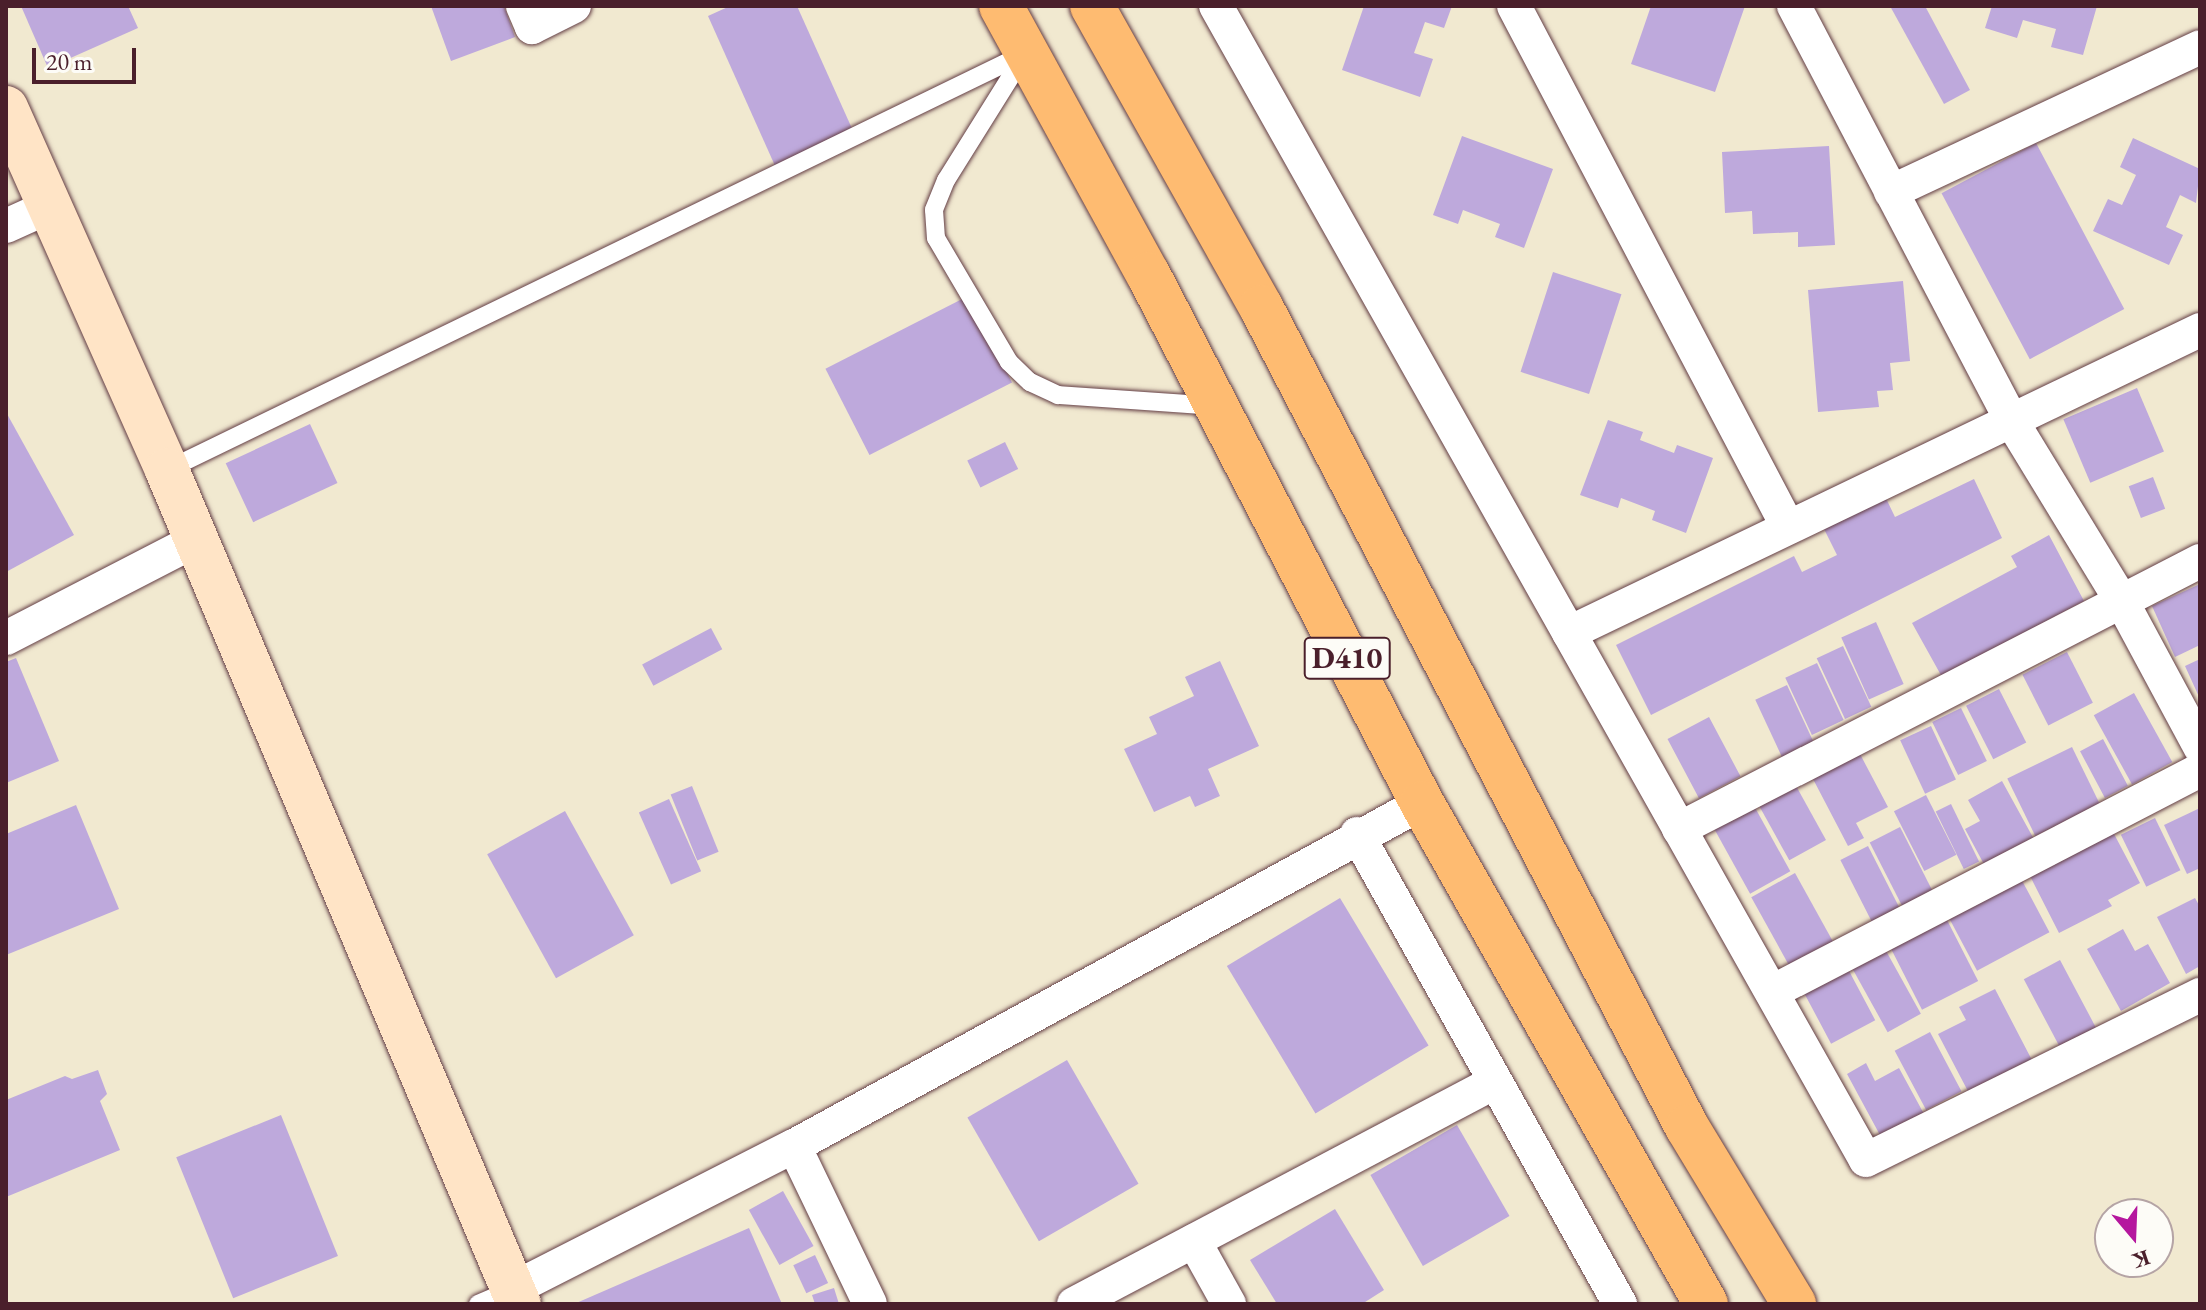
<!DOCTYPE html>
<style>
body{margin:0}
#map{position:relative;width:2206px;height:1310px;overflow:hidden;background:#f1e9d0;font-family:"EB Garamond",serif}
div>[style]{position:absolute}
.building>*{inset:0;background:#bea9dc;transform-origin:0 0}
.roads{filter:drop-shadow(0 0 2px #633d44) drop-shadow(0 0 2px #633d44)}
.lane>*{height:18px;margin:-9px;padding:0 9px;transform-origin:9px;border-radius:9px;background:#fff}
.street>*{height:34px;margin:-17px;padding:0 17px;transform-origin:17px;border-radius:17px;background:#fff}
.secondary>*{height:44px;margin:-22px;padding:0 22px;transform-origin:22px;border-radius:22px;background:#ffe4c6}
.highway>*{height:44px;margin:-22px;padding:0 22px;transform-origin:22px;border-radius:22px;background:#febb71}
span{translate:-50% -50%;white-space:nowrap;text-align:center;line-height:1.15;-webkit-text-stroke:8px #fdfcf7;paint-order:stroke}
.shield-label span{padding:2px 6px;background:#fdfcf7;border:2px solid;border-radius:6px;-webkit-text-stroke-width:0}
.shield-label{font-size:30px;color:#4a1f2b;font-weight:700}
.frame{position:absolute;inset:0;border:8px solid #4a1f2b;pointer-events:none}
.north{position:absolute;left:2094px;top:1198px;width:80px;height:80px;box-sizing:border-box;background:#fdfcf7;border:2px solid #b5a4a5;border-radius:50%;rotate:161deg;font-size:22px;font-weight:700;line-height:32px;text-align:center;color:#4a1f2b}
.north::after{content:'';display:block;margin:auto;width:28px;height:36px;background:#b5179e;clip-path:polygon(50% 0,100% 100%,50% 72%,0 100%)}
.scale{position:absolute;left:32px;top:48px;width:104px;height:36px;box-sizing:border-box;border:4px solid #4a1f2b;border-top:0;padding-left:10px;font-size:24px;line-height:28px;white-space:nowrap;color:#4a1f2b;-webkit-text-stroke:6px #fdfcf7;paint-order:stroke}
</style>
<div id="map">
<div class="building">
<div style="clip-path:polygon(21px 6px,128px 6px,138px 28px,48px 68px)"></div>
<div style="clip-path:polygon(431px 6px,504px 6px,515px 37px,451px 61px)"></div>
<div style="clip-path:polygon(730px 6px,797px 6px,854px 133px,776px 168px,708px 16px)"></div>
<div style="clip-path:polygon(1364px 6px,1452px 6px,1444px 28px,1425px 22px,1414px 53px,1433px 59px,1420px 97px,1342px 70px)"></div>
<div style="clip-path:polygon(1651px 6px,1745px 6px,1715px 92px,1631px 64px)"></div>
<div style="clip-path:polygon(1890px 6px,1925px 6px,1970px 90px,1944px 104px)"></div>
<div style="clip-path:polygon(1992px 6px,2097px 6px,2083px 55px,2051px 47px,2056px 29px,2023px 20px,2017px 38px,1985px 28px)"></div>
<div style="clip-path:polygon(1462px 136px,1553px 169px,1524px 248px,1495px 237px,1500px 224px,1463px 210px,1458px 224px,1433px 215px)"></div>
<div style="clip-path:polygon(2133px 138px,2200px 169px,2196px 203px,2180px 195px,2166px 227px,2183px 235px,2169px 265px,2093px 231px,2108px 199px,2122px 205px,2136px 175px,2120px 167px)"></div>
<div style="left:2036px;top:143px;width:188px;height:107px;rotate:62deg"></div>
<div style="clip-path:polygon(1829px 146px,1835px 245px,1798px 247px,1798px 232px,1753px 234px,1752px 211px,1725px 213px,1722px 152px)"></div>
<div style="left:1553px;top:272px;width:72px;height:105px;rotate:18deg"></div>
<div style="clip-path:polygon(1903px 281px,1910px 361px,1890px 363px,1893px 390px,1877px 391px,1879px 407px,1818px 412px,1808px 290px)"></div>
<div style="left:968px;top:296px;width:97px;height:160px;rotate:63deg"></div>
<div style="left:2137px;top:388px;width:69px;height:80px;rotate:67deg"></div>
<div style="clip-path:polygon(6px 412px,74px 535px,6px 572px)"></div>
<div style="clip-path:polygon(1608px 420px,1643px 432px,1640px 440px,1674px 453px,1677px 445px,1713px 458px,1686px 533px,1652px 520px,1655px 511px,1621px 498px,1618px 508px,1580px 495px)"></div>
<div style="left:310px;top:424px;width:65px;height:93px;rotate:65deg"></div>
<div style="left:1005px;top:442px;width:30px;height:42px;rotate:64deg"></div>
<div style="left:2153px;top:477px;width:34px;height:26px;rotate:69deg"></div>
<div style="clip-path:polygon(1974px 479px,2002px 538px,1651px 715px,1616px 645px,1794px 556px,1802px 572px,1837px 555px,1820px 521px,1882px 490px,1895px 517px)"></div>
<div style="clip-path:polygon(2049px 535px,2084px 601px,1942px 677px,1912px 623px,2017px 567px,2011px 556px)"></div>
<div style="clip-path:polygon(2200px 584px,2200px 645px,2175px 657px,2152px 606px)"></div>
<div style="left:1876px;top:622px;width:68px;height:38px;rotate:66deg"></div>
<div style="left:711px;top:628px;width:24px;height:78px;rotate:62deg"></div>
<div style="left:1843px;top:646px;width:67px;height:29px;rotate:65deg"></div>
<div style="left:2067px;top:652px;width:57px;height:50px;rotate:63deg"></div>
<div style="clip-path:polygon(16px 658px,59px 761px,6px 783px,6px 662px)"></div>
<div style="clip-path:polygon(2200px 659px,2200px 699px,2185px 666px)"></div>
<div style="clip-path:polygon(1220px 661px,1259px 746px,1208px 769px,1220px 796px,1195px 807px,1190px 796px,1154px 812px,1124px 749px,1157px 734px,1149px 717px,1194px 696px,1185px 677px)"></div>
<div style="left:1817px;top:663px;width:63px;height:35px;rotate:65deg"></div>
<div style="left:1787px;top:685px;width:65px;height:35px;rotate:65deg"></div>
<div style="left:1999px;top:689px;width:60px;height:37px;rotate:63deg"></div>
<div style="left:2134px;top:693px;width:79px;height:46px;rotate:61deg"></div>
<div style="left:1961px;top:708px;width:59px;height:32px;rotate:64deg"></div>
<div style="left:1709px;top:717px;width:67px;height:47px;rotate:62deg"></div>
<div style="left:1931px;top:726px;width:59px;height:34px;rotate:65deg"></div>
<div style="left:2103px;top:739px;width:53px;height:26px;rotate:62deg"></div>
<div style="left:2072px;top:747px;width:64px;height:72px;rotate:64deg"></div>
<div style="clip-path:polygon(1860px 754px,1888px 807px,1856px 823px,1864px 838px,1848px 846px,1813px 779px)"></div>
<div style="clip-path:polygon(2002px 781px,2035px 841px,1986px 868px,1965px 829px,1980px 821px,1968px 800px)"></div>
<div style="left:1795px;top:784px;width:64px;height:42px;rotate:61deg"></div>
<div style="left:692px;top:786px;width:71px;height:23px;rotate:68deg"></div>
<div style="left:1926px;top:795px;width:67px;height:36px;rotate:63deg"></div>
<div style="left:669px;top:799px;width:79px;height:33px;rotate:66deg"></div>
<div style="left:1753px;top:804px;width:77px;height:46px;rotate:61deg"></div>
<div style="left:1951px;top:804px;width:64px;height:17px;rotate:64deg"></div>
<div style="clip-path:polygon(76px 805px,119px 909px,6px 955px,6px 834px)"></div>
<div style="clip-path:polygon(2200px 808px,2200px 868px,2187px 874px,2164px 825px)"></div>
<div style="left:565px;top:811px;width:142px;height:89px;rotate:61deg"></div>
<div style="left:2155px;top:818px;width:58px;height:38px;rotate:64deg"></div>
<div style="left:1900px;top:827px;width:72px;height:34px;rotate:63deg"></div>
<div style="clip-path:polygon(2113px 832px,2140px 883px,2108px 900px,2112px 906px,2059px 933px,2030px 876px)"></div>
<div style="left:1868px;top:846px;width:69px;height:31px;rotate:63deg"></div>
<div style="left:1795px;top:873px;width:90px;height:50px;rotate:61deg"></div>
<div style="left:2018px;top:873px;width:67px;height:82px;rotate:62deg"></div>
<div style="left:1340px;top:898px;width:172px;height:132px;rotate:59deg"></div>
<div style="clip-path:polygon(2195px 898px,2200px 907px,2200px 966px,2186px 974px,2157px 917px)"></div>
<div style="left:1945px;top:916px;width:73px;height:63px;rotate:63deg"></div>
<div style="clip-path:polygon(2123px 929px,2135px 951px,2148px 944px,2170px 983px,2121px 1011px,2087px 949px)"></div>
<div style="left:1885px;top:949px;width:74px;height:38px;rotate:61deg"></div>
<div style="left:2060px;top:960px;width:80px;height:41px;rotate:62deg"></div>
<div style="left:1848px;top:969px;width:58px;height:50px;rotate:62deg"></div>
<div style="clip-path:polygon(1995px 989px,2034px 1064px,1971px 1097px,1938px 1034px,1966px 1020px,1959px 1007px)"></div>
<div style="left:1930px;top:1032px;width:67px;height:40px;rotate:62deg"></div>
<div style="left:1067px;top:1060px;width:143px;height:115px;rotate:60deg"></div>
<div style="clip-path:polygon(1866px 1063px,1875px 1081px,1899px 1068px,1924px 1114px,1881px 1137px,1847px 1074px)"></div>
<div style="clip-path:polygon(98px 1070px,107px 1094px,100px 1101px,120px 1150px,6px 1197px,6px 1100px,65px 1076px,72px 1079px)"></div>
<div style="left:281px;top:1115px;width:152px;height:113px;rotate:68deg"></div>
<div style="left:1457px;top:1125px;width:105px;height:100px;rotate:60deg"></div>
<div style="left:783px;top:1191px;width:63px;height:39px;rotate:61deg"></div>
<div style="clip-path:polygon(1335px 1209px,1384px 1290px,1362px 1304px,1277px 1304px,1250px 1260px)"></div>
<div style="clip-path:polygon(749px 1228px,782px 1304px,574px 1304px)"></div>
<div style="left:815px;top:1255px;width:31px;height:24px;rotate:65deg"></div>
<div style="clip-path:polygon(834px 1288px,839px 1304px,815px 1304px,812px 1295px)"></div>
</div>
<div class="roads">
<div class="lane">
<div style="left:1023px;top:57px;width:145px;rotate:122deg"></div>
<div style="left:946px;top:180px;width:32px;rotate:112deg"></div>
<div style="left:934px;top:210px;width:28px;rotate:86deg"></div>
<div style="left:936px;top:238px;width:144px;rotate:59.5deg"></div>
<div style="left:1009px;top:362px;width:29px;rotate:44deg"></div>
<div style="left:1030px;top:382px;width:31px;rotate:25deg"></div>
<div style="left:1058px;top:395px;width:157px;rotate:4deg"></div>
<div style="left:167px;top:470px;width:953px;rotate:-25.89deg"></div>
<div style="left:478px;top:1304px;width:38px;rotate:-23deg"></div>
</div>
<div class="street">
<div style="left:523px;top:6px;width:23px;rotate:67deg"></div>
<div style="left:532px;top:27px;width:47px;rotate:-26.6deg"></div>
<div style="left:1216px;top:6px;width:1324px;rotate:60.61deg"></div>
<div style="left:1866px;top:1160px;width:373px;rotate:-26.3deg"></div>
<div style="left:1514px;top:6px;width:589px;rotate:62.26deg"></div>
<div style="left:1794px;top:6px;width:467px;rotate:62.3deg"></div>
<div style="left:2011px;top:420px;width:211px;rotate:58.6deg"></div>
<div style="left:2121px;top:600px;width:167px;rotate:61.7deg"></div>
<div style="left:1891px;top:192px;width:341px;rotate:-25.1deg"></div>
<div style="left:6px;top:226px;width:48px;rotate:-24.4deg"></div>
<div style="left:1569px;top:633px;width:700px;rotate:-25.65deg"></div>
<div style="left:6px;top:638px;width:214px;rotate:-27.3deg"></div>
<div style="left:1679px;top:829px;width:586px;rotate:-27.22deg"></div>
<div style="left:1357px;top:834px;width:539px;rotate:60.77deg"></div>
<div style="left:1772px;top:992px;width:482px;rotate:-27.4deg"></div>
<div style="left:794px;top:1146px;width:175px;rotate:64.3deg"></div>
<div style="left:1194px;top:1241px;width:72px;rotate:60.9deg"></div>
<div style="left:513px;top:1289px;width:315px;rotate:-27deg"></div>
<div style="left:794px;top:1146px;width:716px;rotate:-28.64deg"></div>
<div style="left:1074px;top:1304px;width:475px;rotate:-27.8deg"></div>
</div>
<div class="secondary">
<div style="left:6px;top:108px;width:396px;rotate:66deg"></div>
<div style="left:167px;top:470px;width:905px;rotate:67.12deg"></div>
</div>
<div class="highway">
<div style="left:1001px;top:6px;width:306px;rotate:61.3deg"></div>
<div style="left:1148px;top:274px;width:596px;rotate:62.62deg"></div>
<div style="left:1422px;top:803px;width:576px;rotate:60.45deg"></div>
<div style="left:1092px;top:6px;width:345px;rotate:60.7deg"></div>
<div style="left:1261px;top:307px;width:924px;rotate:62.55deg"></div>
<div style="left:1687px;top:1127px;width:207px;rotate:58.8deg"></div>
</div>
</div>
<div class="shield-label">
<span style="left:1347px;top:658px">D410</span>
</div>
<div class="frame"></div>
<div class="north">K</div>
<div class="scale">20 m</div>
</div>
